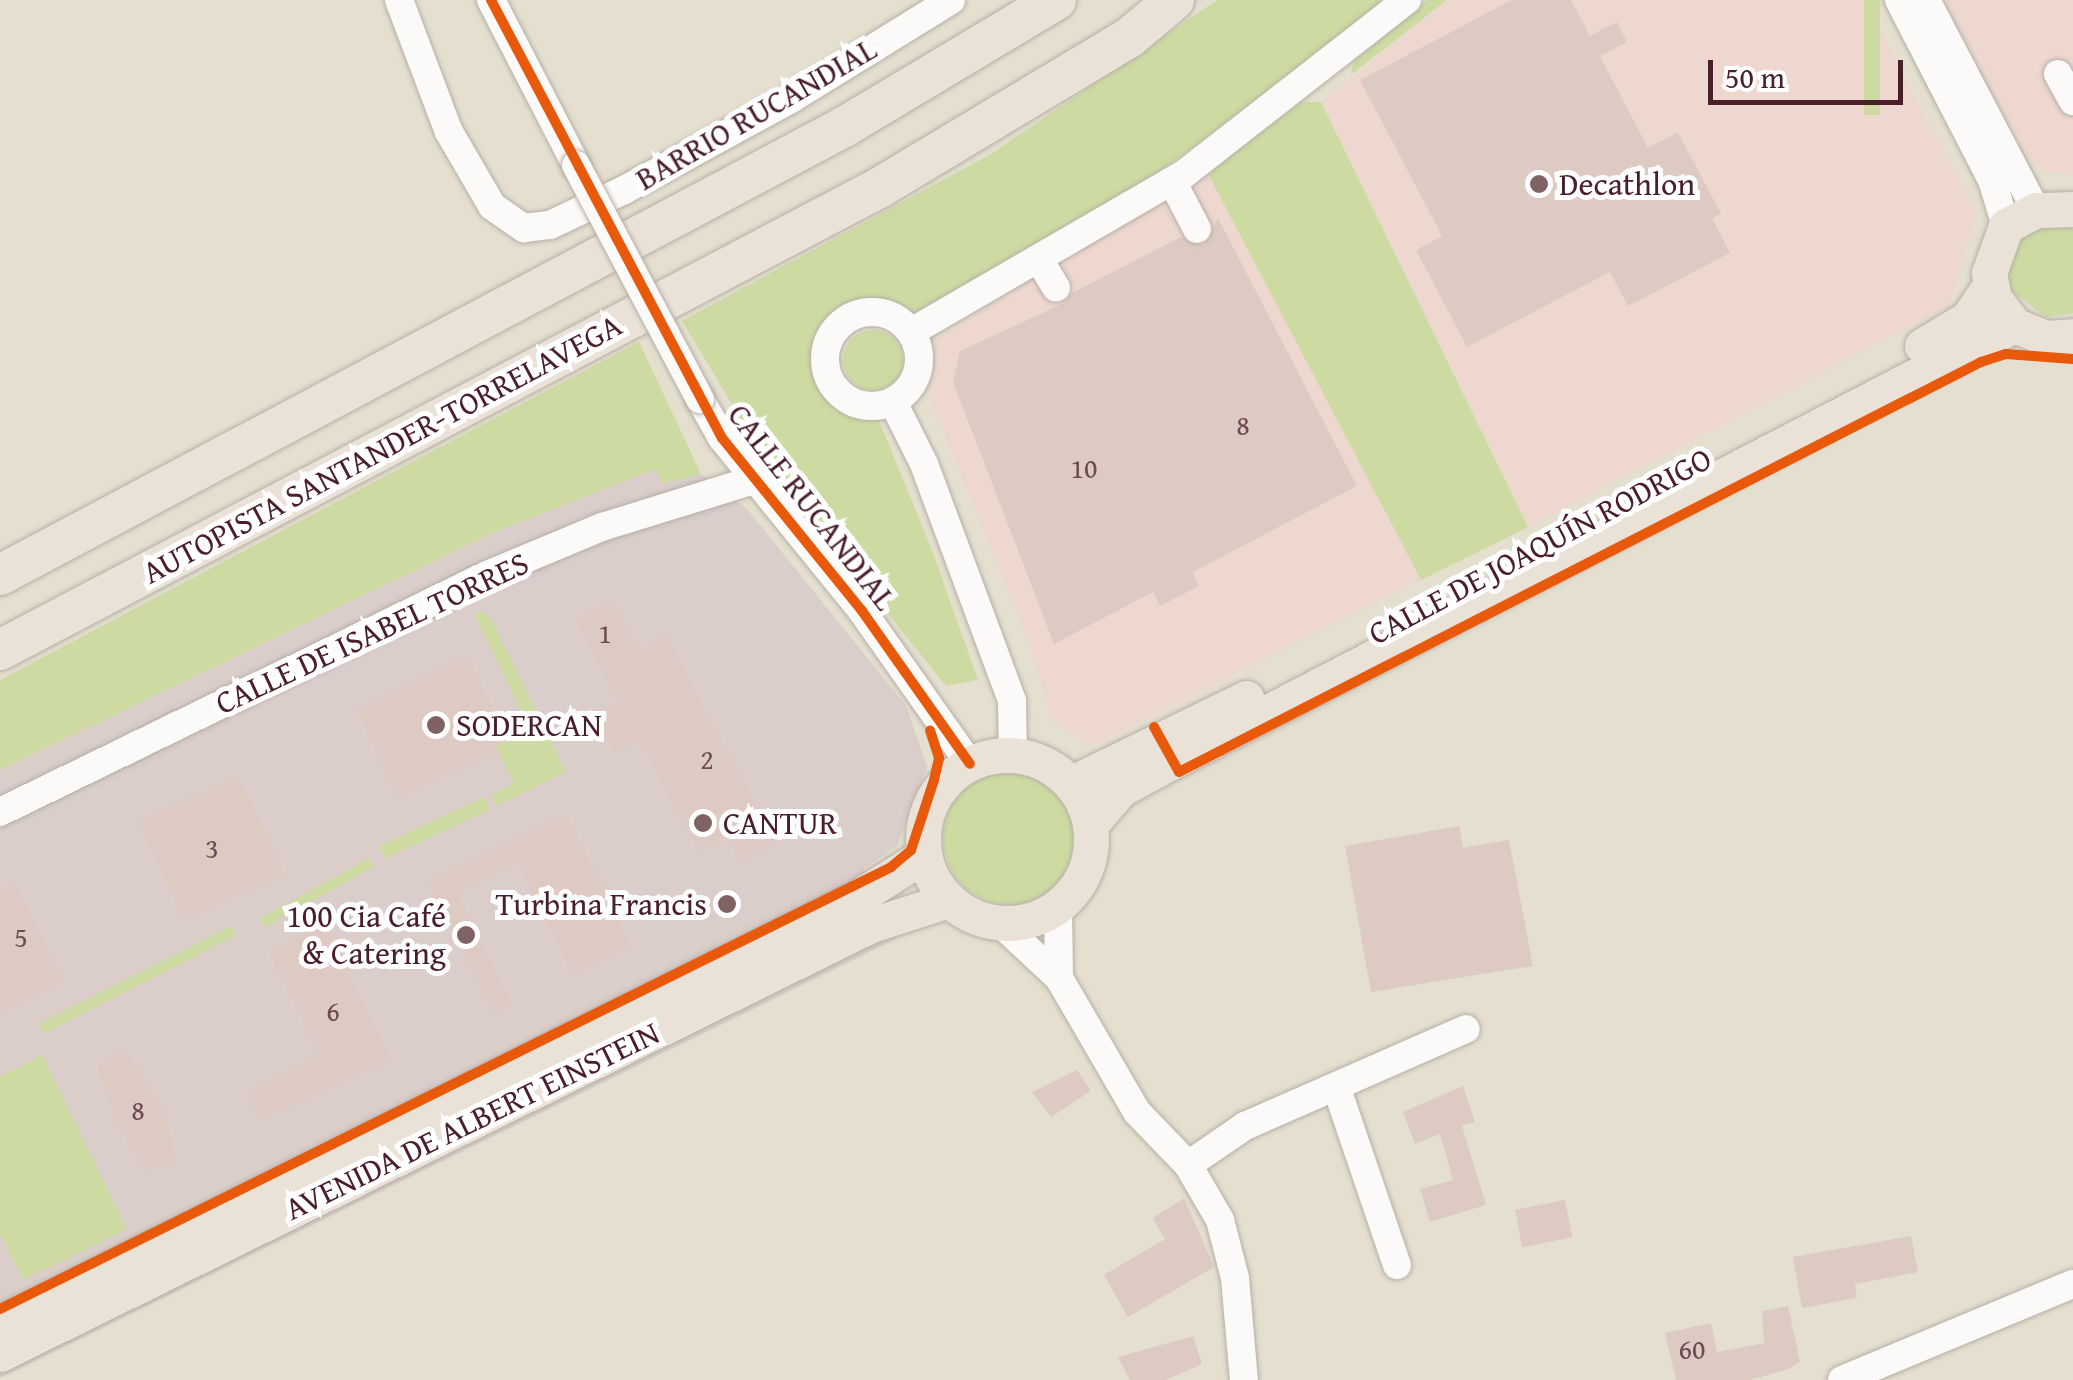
<!DOCTYPE html>
<meta charset="utf-8">
<style>
body{margin:0}
#map{position:relative;width:2073px;height:1380px;overflow:hidden;background:#e4dfcf;font-family:"Gentium Book Plus",serif}
div>[style]{position:absolute}
.built>*{inset:0;background:#eed7cf}
.industrial>*{inset:0;background:#dacdca}
.green>*{inset:0;background:#cddba2;transform-origin:0 0}
.round{border-radius:50%}
.building>*{inset:0;background:#ddcbc3;transform-origin:0 0}
.roads{filter:drop-shadow(0 0 2px #b6afa6) drop-shadow(0 0 2px #b6afa6)}
.minor>*{height:28px;margin:-14px;padding:0 14px;transform-origin:14px;border-radius:14px;background:#fbfaf8}
.minor>.ring{margin:-14px;padding:0;box-sizing:content-box;background:none;border:28px solid #fbfaf8;border-radius:50%}
.major>*{height:35px;margin:-17.5px;padding:0 17.5px;transform-origin:17.5px;border-radius:17.5px;background:#eae2d7}
.major>.ring{margin:-17.5px;padding:0;box-sizing:content-box;background:none;border:35px solid #eae2d7;border-radius:50%}
.highway>*{height:40px;margin:-20px;padding:0 20px;transform-origin:20px;border-radius:20px;background:#eae2d7}
.bridges{filter:drop-shadow(0 0 2px #b6afa6) drop-shadow(0 0 2px #b6afa6)}
.minor-bridge>*{height:28px;margin:-14px;padding:0 14px;transform-origin:14px;border-radius:14px;background:#fbfaf8}
.cycleway>*{height:10px;margin:-5px;padding:0 5px;transform-origin:5px;border-radius:5px;background:#e8590c}
.dots>*{width:28px;height:28px;translate:-50% -50%;box-sizing:border-box;border:5px solid #fff;border-radius:50%}
span{translate:-50% -50%;white-space:nowrap;text-align:center;line-height:1.15;-webkit-text-stroke:10px #fff;paint-order:stroke}
.number-label{font-size:28px;color:#6f4a51}
.number-label span{-webkit-text-stroke-width:0}
.street-label{font-size:32px;color:#4a1f2b}
.poi-label{font-size:32px;color:#4a1f2b}
.left{translate:0 -50%;text-align:left}
.right{translate:-100% -50%;text-align:right}
.scale{position:absolute;left:1708px;top:60px;width:195px;height:45px;box-sizing:border-box;border:5px solid #4a1f2b;border-top:0;padding-left:12px;font-size:30px;line-height:35px;white-space:nowrap;color:#4a1f2b;-webkit-text-stroke:8px #fff;paint-order:stroke}
</style>
<div id="map">
<div class="built">
<div style="clip-path:polygon(1447px 0,1864px 0,1976px 214px,1949px 306px,1528px 527px,1321px 102px)"></div>
<div style="clip-path:polygon(1944px 0,2073px 0,2073px 176px,2041px 170px,2026px 154px)"></div>
<div style="clip-path:polygon(1207px 172px,1421px 580px,1092px 746px,1052px 721px,1030px 644px,924px 384px,927px 345px)"></div>
</div>
<div class="industrial">
<div style="clip-path:polygon(656px 468px,663px 484px,701px 474px,747px 509px,906px 706px,927px 767px,897px 846px,863px 869px,896px 939px,0 1378px,0 770px,495px 532px)"></div>
</div>
<div class="green">
<div style="clip-path:polygon(1217px 0,1392px 0,1133px 191px,915px 321px,882px 305px,844px 311px,815px 345px,818px 376px,836px 404px,878px 418px,932px 550px,978px 680px,946px 686px,768px 464px,682px 321px,991px 154px)"></div>
<div style="clip-path:polygon(1427px 0,1447px 0,1351px 75px,1353px 62px)"></div>
<div style="left:1864px;top:0;width:16px;height:115px"></div>
<div style="clip-path:polygon(1302px 102px,1321px 102px,1528px 527px,1421px 580px,1207px 172px)"></div>
<div style="clip-path:polygon(2067px 226px,2073px 229px,2073px 313px,2046px 317px,2011px 291px,2008px 261px,2023px 235px,2037px 227px)"></div>
<div class="round" style="left:843px;top:330px;width:60px;height:60px"></div>
<div style="clip-path:polygon(639px 342px,701px 474px,663px 484px,656px 469px,495px 532px,0 770px,0 680px)"></div>
<div style="clip-path:polygon(481px 610px,492px 620px,566px 772px,496px 806px,491px 795px,514px 783px,495px 746px,530px 729px,474px 614px)"></div>
<div class="round" style="left:943px;top:771px;width:134px;height:134px"></div>
<div style="left:484px;top:797px;width:14px;height:116px;rotate:65deg"></div>
<div style="left:369px;top:858px;width:10px;height:125px;rotate:61deg"></div>
<div style="left:231px;top:926px;width:11px;height:216px;rotate:63deg"></div>
<div style="clip-path:polygon(42px 1055px,127px 1229px,23px 1280px,0 1234px,0 1076px)"></div>
</div>
<div class="building">
<div style="clip-path:polygon(1512px 0,1571px 0,1590px 36px,1617px 22px,1627px 42px,1600px 56px,1648px 148px,1678px 132px,1721px 214px,1712px 218px,1730px 253px,1628px 306px,1610px 272px,1467px 347px,1416px 250px,1442px 236px,1360px 80px)"></div>
<div style="clip-path:polygon(1218px 218px,1357px 486px,1193px 572px,1199px 586px,1160px 606px,1153px 592px,1054px 644px,953px 382px,960px 351px,1064px 303px,1072px 293px,1181px 237px,1204px 245px)"></div>
<div style="clip-path:polygon(611px 599px,638px 650px,666px 635px,776px 843px,740px 863px,727px 837px,699px 852px,639px 740px,614px 753px,593px 714px,618px 700px,575px 619px)"></div>
<div style="clip-path:polygon(467px 655px,508px 740px,495px 746px,498px 752px,399px 798px,356px 709px)"></div>
<div style="left:238px;top:775px;width:110px;height:110px;rotate:65deg"></div>
<div style="clip-path:polygon(566px 813px,632px 947px,573px 976px,517px 862px,457px 892px,513px 1006px,495px 1015px,428px 881px)"></div>
<div style="clip-path:polygon(1459px 826px,1463px 848px,1509px 840px,1533px 966px,1371px 992px,1345px 846px)"></div>
<div style="clip-path:polygon(16px 883px,63px 983px,0 1013px,0 891px)"></div>
<div style="clip-path:polygon(325px 924px,392px 1061px,260px 1120px,246px 1091px,319px 1053px,269px 952px)"></div>
<div style="clip-path:polygon(125px 1048px,166px 1113px,175px 1163px,143px 1171px,115px 1118px,98px 1066px)"></div>
<div style="clip-path:polygon(1077px 1070px,1091px 1091px,1051px 1117px,1032px 1092px)"></div>
<div style="clip-path:polygon(1463px 1086px,1475px 1122px,1462px 1126px,1486px 1205px,1430px 1222px,1420px 1189px,1453px 1180px,1440px 1134px,1415px 1144px,1403px 1112px)"></div>
<div style="clip-path:polygon(1184px 1198px,1214px 1267px,1128px 1317px,1104px 1275px,1165px 1239px,1153px 1218px)"></div>
<div style="left:1565px;top:1200px;width:38px;height:51px;rotate:79deg"></div>
<div style="clip-path:polygon(1911px 1236px,1918px 1272px,1855px 1284px,1857px 1298px,1802px 1308px,1793px 1257px)"></div>
<div style="clip-path:polygon(1788px 1306px,1800px 1362px,1789px 1369px,1750px 1380px,1676px 1380px,1665px 1333px,1711px 1323px,1717px 1352px,1764px 1343px,1762px 1311px)"></div>
<div style="clip-path:polygon(1193px 1336px,1202px 1364px,1166px 1380px,1130px 1380px,1118px 1357px)"></div>
</div>
<div class="roads">
<div class="minor">
<div style="left:399px;top:0;width:141px;rotate:69.3deg"></div>
<div style="left:449px;top:132px;width:86px;rotate:59.8deg"></div>
<div style="left:492px;top:206px;width:39px;rotate:35deg"></div>
<div style="left:524px;top:228px;width:26px;rotate:-7deg"></div>
<div style="left:550px;top:225px;width:82px;rotate:-25.3deg"></div>
<div style="left:624px;top:190px;width:190px;rotate:-28.6deg"></div>
<div style="left:791px;top:99px;width:188px;rotate:-31.7deg"></div>
<div style="left:491px;top:0;width:186px;rotate:62.7deg"></div>
<div style="left:1899px;top:0;width:203px;rotate:62.7deg"></div>
<div style="left:1992px;top:180px;width:48px;rotate:73.1deg"></div>
<div style="left:1926px;top:0;width:237px;rotate:62.4deg"></div>
<div style="left:2058px;top:74px;width:31px;rotate:61deg"></div>
<div style="left:1172px;top:181px;width:54px;rotate:62.5deg"></div>
<div style="left:1040px;top:261px;width:31px;rotate:59deg"></div>
<div class="ring" style="left:825px;top:312px;width:66px;height:66px"></div>
<div style="left:911px;top:332px;width:315px;rotate:-30.1deg"></div>
<div style="left:1184px;top:174px;width:283px;rotate:-38deg"></div>
<div style="left:700px;top:399px;width:45px;rotate:60.6deg"></div>
<div style="left:722px;top:438px;width:223px;rotate:51deg"></div>
<div style="left:862px;top:611px;width:187px;rotate:54.8deg"></div>
<div style="left:893px;top:402px;width:69px;rotate:63.4deg"></div>
<div style="left:924px;top:464px;width:253px;rotate:69.6deg"></div>
<div style="left:1012px;top:701px;width:55px;rotate:89deg"></div>
<div style="left:0;top:812px;width:542px;rotate:-25.95deg"></div>
<div style="left:487px;top:575px;width:125px;rotate:-22.7deg"></div>
<div style="left:602px;top:527px;width:159px;rotate:-17.2deg"></div>
<div style="left:1058px;top:906px;width:72px;rotate:89.2deg"></div>
<div style="left:999px;top:922px;width:82px;rotate:43deg"></div>
<div style="left:1059px;top:978px;width:155px;rotate:59.8deg"></div>
<div style="left:1137px;top:1112px;width:74px;rotate:46.1deg"></div>
<div style="left:1188px;top:1165px;width:64px;rotate:59.8deg"></div>
<div style="left:1220px;top:1220px;width:60px;rotate:75.5deg"></div>
<div style="left:1235px;top:1278px;width:102px;rotate:85deg"></div>
<div style="left:1337px;top:1089px;width:186px;rotate:71.2deg"></div>
<div style="left:1188px;top:1165px;width:69px;rotate:-34.4deg"></div>
<div style="left:1245px;top:1126px;width:241px;rotate:-23.7deg"></div>
<div style="left:1842px;top:1380px;width:250px;rotate:-22.6deg"></div>
</div>
<div class="major">
<div style="left:2073px;top:209px;width:37px;rotate:178deg"></div>
<div style="left:2036px;top:210px;width:34px;rotate:152deg"></div>
<div style="left:2006px;top:226px;width:50px;rotate:109.9deg"></div>
<div style="left:1989px;top:273px;width:25px;rotate:79deg"></div>
<div style="left:1994px;top:298px;width:34px;rotate:53deg"></div>
<div style="left:2014px;top:325px;width:35px;rotate:22deg"></div>
<div style="left:2046px;top:338px;width:27px;rotate:-4deg"></div>
<div style="left:1922px;top:346px;width:54px;rotate:-31.3deg"></div>
<div style="left:1968px;top:318px;width:40px;rotate:-56deg"></div>
<div class="ring" style="left:923px;top:755px;width:133px;height:133px"></div>
<div style="left:1072px;top:783px;width:194px;rotate:-26deg"></div>
<div style="left:1090px;top:825px;width:48px;rotate:-49.3deg"></div>
<div style="left:1121px;top:789px;width:42px;rotate:-28.4deg"></div>
<div style="left:1158px;top:769px;width:964px;rotate:-27.42deg"></div>
<div style="left:0;top:1323px;width:958px;rotate:-26.4deg"></div>
<div style="left:858px;top:897px;width:77px;rotate:-32.2deg"></div>
<div style="left:0;top:1354px;width:971px;rotate:-26.22deg"></div>
<div style="left:871px;top:925px;width:82px;rotate:-17.8deg"></div>
</div>
<div class="highway">
<div style="left:0;top:575px;width:956px;rotate:-27.96deg"></div>
<div style="left:844px;top:127px;width:247px;rotate:-30.9deg"></div>
<div style="left:0;top:650px;width:993px;rotate:-27.73deg"></div>
<div style="left:879px;top:188px;width:292px;rotate:-31deg"></div>
<div style="left:1129px;top:38px;width:59px;rotate:-40.2deg"></div>
</div>
</div>
<div class="bridges">
<div class="minor-bridge">
<div style="left:576px;top:165px;width:265px;rotate:62.1deg"></div>
</div>
</div>
<div class="cycleway">
<div style="left:491px;top:0;width:495px;rotate:62.2deg"></div>
<div style="left:722px;top:438px;width:223px;rotate:51deg"></div>
<div style="left:862px;top:611px;width:187px;rotate:54.8deg"></div>
<div style="left:1154px;top:727px;width:51px;rotate:60.9deg"></div>
<div style="left:1179px;top:772px;width:901px;rotate:-27.08deg"></div>
<div style="left:1981px;top:362px;width:26px;rotate:-18deg"></div>
<div style="left:2006px;top:354px;width:67px;rotate:4.3deg"></div>
<div style="left:0;top:1309px;width:995px;rotate:-26.38deg"></div>
<div style="left:891px;top:867px;width:26px;rotate:-40deg"></div>
<div style="left:911px;top:850px;width:74px;rotate:-71.8deg"></div>
<div style="left:934px;top:780px;width:23px;rotate:-77deg"></div>
<div style="left:939px;top:758px;width:29px;rotate:-108deg"></div>
</div>
<div class="dots">
<div style="left:1539px;top:184px;background:#806264"></div>
<div style="left:436px;top:725px;background:#806264"></div>
<div style="left:703px;top:823px;background:#806264"></div>
<div style="left:727px;top:904px;background:#806264"></div>
<div style="left:466px;top:935px;background:#806264"></div>
</div>
<div class="number-label">
<span style="left:1243px;top:425px">8</span>
<span style="left:1084px;top:468px">10</span>
<span style="left:605px;top:633px">1</span>
<span style="left:707px;top:759px">2</span>
<span style="left:212px;top:848px">3</span>
<span style="left:21px;top:937px">5</span>
<span style="left:333px;top:1011px">6</span>
<span style="left:138px;top:1110px">8</span>
<span style="left:1692px;top:1349px">60</span>
</div>
<div class="street-label">
<span style="left:756px;top:114px;rotate:-30deg">BARRIO RUCANDIAL</span>
<span style="left:382px;top:449px;rotate:-28deg">AUTOPISTA SANTANDER-TORRELAVEGA</span>
<span style="left:812px;top:507px;rotate:52deg">CALLE RUCANDIAL</span>
<span style="left:1540px;top:546px;rotate:-28deg">CALLE DE JOAQUÍN RODRIGO</span>
<span style="left:372px;top:633px;rotate:-25deg">CALLE DE ISABEL TORRES</span>
<span style="left:472px;top:1121px;rotate:-26deg">AVENIDA DE ALBERT EINSTEIN</span>
</div>
<div class="poi-label">
<span class="left" style="left:1559px;top:184px">Decathlon</span>
<span class="left" style="left:456px;top:725px">SODERCAN</span>
<span class="left" style="left:723px;top:823px">CANTUR</span>
<span class="right" style="left:707px;top:904px">Turbina Francis</span>
<span class="right" style="left:446px;top:935px">100 Cia Café<br>&amp; Catering</span>
</div>
<div class="scale">50 m</div>
</div>
